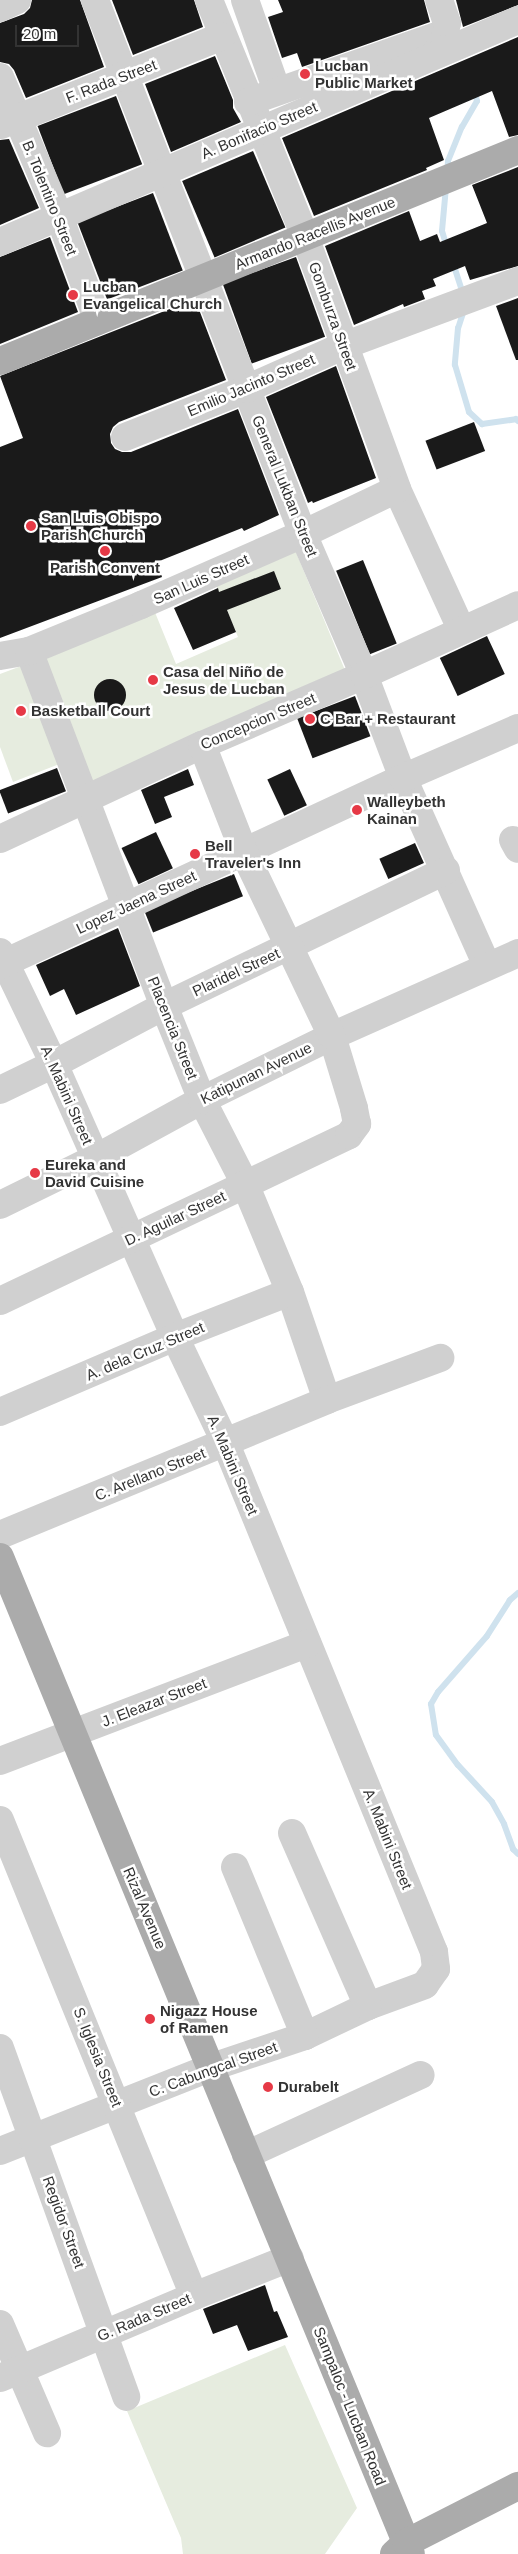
<!DOCTYPE html>
<meta charset="utf-8">
<style>
body{margin:0}
#map{position:relative;width:518px;height:2554px;overflow:hidden;background:#fff;font-family:Arial,sans-serif}
div>[style]{position:absolute}
.green>*{inset:0;background:#e6ecdf}
.stream>*{height:6px;margin:-3px;padding:0 3px;transform-origin:3px;border-radius:3px;background:#cfe2ee}
.building>*{inset:0;background:#1a1a1a;transform-origin:0 0}
.round{border-radius:50%}
.minor>*{height:28px;margin:-14px;padding:0 14px;transform-origin:14px;border-radius:14px;background:#d0d0d0}
.major>*{height:28px;margin:-14px;padding:0 14px;transform-origin:14px;border-radius:14px;background:#ababab}
.dots>*{width:14px;height:14px;translate:-50% -50%;box-sizing:border-box;border:2px solid #fff;border-radius:50%}
span{translate:-50% -50%;white-space:nowrap;text-align:center;line-height:1.15;-webkit-text-stroke:5px #fff;paint-order:stroke}
.poi-label{font-size:15px;color:#333;font-weight:700}
.left{translate:0 -50%;text-align:left}
.street-label{font-size:15px;color:#333}
.scale{position:absolute;left:15px;top:25px;width:64px;height:22px;box-sizing:border-box;border:2px solid #333;border-top:0;padding-left:6px;font-size:15px;line-height:18px;white-space:nowrap;color:#333;-webkit-text-stroke:4px #fff;paint-order:stroke}
</style>
<div id="map">
<div class="green">
<div style="clip-path:polygon(293px 545px,347px 675px,88px 789px,37px 653px,152px 605px,176px 664px,238px 637px,213px 578px)"></div>
<div style="clip-path:polygon(24px 665px,62px 763px,13px 782px,0 747px,0 674px)"></div>
<div style="clip-path:polygon(285px 2345px,357px 2508px,325px 2554px,183px 2554px,181px 2538px,127px 2411px)"></div>
</div>
<div class="stream">
<div style="left:447px;top:173px;width:12px;rotate:-85deg"></div>
<div style="left:448px;top:161px;width:37px;rotate:-68deg"></div>
<div style="left:462px;top:127px;width:30px;rotate:-60deg"></div>
<div style="left:477px;top:101px;width:11px;rotate:-105deg"></div>
<div style="left:446px;top:187px;width:44px;rotate:95.2deg"></div>
<div style="left:442px;top:231px;width:17px;rotate:73deg"></div>
<div style="left:453px;top:263px;width:33px;rotate:72deg"></div>
<div style="left:464px;top:310px;width:19px;rotate:108deg"></div>
<div style="left:458px;top:328px;width:37px;rotate:95deg"></div>
<div style="left:455px;top:365px;width:49px;rotate:73.4deg"></div>
<div style="left:469px;top:412px;width:18px;rotate:43deg"></div>
<div style="left:482px;top:424px;width:34px;rotate:-8deg"></div>
<div style="left:516px;top:419px;width:3px;rotate:45deg"></div>
<div style="left:518px;top:1593px;width:11px;rotate:139deg"></div>
<div style="left:510px;top:1600px;width:43px;rotate:122.6deg"></div>
<div style="left:487px;top:1636px;width:74px;rotate:131.2deg"></div>
<div style="left:438px;top:1692px;width:14px;rotate:120deg"></div>
<div style="left:431px;top:1704px;width:31px;rotate:81deg"></div>
<div style="left:436px;top:1735px;width:37px;rotate:54deg"></div>
<div style="left:458px;top:1765px;width:50px;rotate:47.4deg"></div>
<div style="left:492px;top:1802px;width:25px;rotate:61deg"></div>
<div style="left:504px;top:1824px;width:27px;rotate:70deg"></div>
<div style="left:513px;top:1849px;width:7px;rotate:45deg"></div>
</div>
<div class="building">
<div style="clip-path:polygon(32px 0,80px 0,104px 67px,26px 98px,14px 70px,9px 64px,0 62px,0 23px,24px 14px,30px 8px)"></div>
<div style="clip-path:polygon(112px 0,194px 0,203px 27px,133px 55px)"></div>
<div style="clip-path:polygon(278px 0,424px 0,430px 22px,302px 67px,297px 53px,282px 58px,268px 17px,283px 12px)"></div>
<div style="clip-path:polygon(456px 0,518px 0,518px 5px,463px 27px)"></div>
<div style="clip-path:polygon(518px 37px,518px 135px,509px 137px,492px 91px,429px 118px,444px 160px,426px 168px,427px 170px,314px 216px,282px 138px)"></div>
<div style="clip-path:polygon(215px 56px,233px 100px,233px 108px,241px 122px,171px 152px,145px 84px)"></div>
<div style="left:116px;top:96px;width:73px;height:84px;rotate:69deg"></div>
<div style="clip-path:polygon(9px 139px,39px 208px,0 225px,0 140px)"></div>
<div style="left:253px;top:151px;width:83px;height:77px;rotate:67deg"></div>
<div style="clip-path:polygon(518px 167px,518px 266px,470px 280px,465px 266px,433px 279px,436px 286px,422px 291px,425px 299px,404px 307px,403px 304px,354px 325px,325px 246px,409px 211px,420px 241px,437px 234px,440px 242px,487px 223px,472px 185px)"></div>
<div style="left:153px;top:193px;width:83px;height:81px;rotate:69deg"></div>
<div style="clip-path:polygon(50px 237px,78px 312px,0 344px,0 257px)"></div>
<div style="left:296px;top:257px;width:85px;height:78px;rotate:70deg"></div>
<div style="clip-path:polygon(518px 298px,518px 360px,516px 360px,496px 306px)"></div>
<div style="clip-path:polygon(195px 299px,226px 380px,119px 422px,113px 427px,110px 434px,111px 443px,115px 449px,122px 452px,131px 452px,238px 409px,279px 515px,244px 531px,242px 528px,157px 562px,162px 577px,0 638px,0 447px,23px 438px,0 376px)"></div>
<div style="clip-path:polygon(336px 366px,376px 478px,313px 503px,312px 501px,308px 503px,266px 397px)"></div>
<div style="left:474px;top:422px;width:31px;height:52px;rotate:69deg"></div>
<div style="left:363px;top:560px;width:90px;height:29px;rotate:68deg"></div>
<div style="clip-path:polygon(274px 571px,281px 589px,227px 610px,236px 632px,193px 650px,174px 608px,218px 588px,219px 592px)"></div>
<div style="left:487px;top:636px;width:42px;height:52px;rotate:65deg"></div>
<div class="round" style="left:94px;top:679px;width:32px;height:32px"></div>
<div style="left:355px;top:696px;width:43px;height:62px;rotate:69deg"></div>
<div style="left:57px;top:768px;width:25px;height:62px;rotate:69deg"></div>
<div style="clip-path:polygon(188px 769px,194px 785px,164px 797px,172px 817px,155px 824px,141px 790px)"></div>
<div style="left:290px;top:769px;width:40px;height:25px;rotate:65deg"></div>
<div style="left:156px;top:832px;width:40px;height:38px;rotate:65deg"></div>
<div style="left:415px;top:843px;width:22px;height:39px;rotate:66deg"></div>
<div style="left:234px;top:874px;width:24px;height:97px;rotate:68deg"></div>
<div style="clip-path:polygon(118px 928px,140px 986px,76px 1015px,64px 989px,50px 996px,36px 965px)"></div>
<div style="clip-path:polygon(265px 2285px,274px 2312px,277px 2311px,288px 2337px,248px 2351px,237px 2325px,213px 2334px,203px 2309px)"></div>
</div>
<div class="minor">
<div style="left:95px;top:0;width:573px;rotate:68.72deg"></div>
<div style="left:303px;top:534px;width:154px;rotate:66.6deg"></div>
<div style="left:364px;top:675px;width:110px;rotate:69.3deg"></div>
<div style="left:403px;top:778px;width:206px;rotate:65.9deg"></div>
<div style="left:209px;top:0;width:256px;rotate:67.9deg"></div>
<div style="left:305px;top:237px;width:268px;rotate:69.9deg"></div>
<div style="left:397px;top:489px;width:154px;rotate:65.4deg"></div>
<div style="left:245px;top:0;width:96px;rotate:70.6deg"></div>
<div style="left:0;top:8px;width:19px;rotate:-25deg"></div>
<div style="left:0;top:77px;width:151px;rotate:67deg"></div>
<div style="left:59px;top:216px;width:112px;rotate:69.6deg"></div>
<div style="left:248px;top:102px;width:202px;rotate:-19.3deg"></div>
<div style="left:439px;top:35px;width:7px;rotate:-34deg"></div>
<div style="left:445px;top:31px;width:8px;rotate:-76deg"></div>
<div style="left:447px;top:23px;width:24px;rotate:-109deg"></div>
<div style="left:1px;top:125px;width:238px;rotate:-21.9deg"></div>
<div style="left:0;top:242px;width:564px;rotate:-23.2deg"></div>
<div style="left:125px;top:437px;width:130px;rotate:-21.6deg"></div>
<div style="left:246px;top:389px;width:106px;rotate:-23.9deg"></div>
<div style="left:343px;top:346px;width:187px;rotate:-20.4deg"></div>
<div style="left:29px;top:651px;width:380px;rotate:69.2deg"></div>
<div style="left:164px;top:1006px;width:101px;rotate:68deg"></div>
<div style="left:202px;top:1100px;width:94px;rotate:62.9deg"></div>
<div style="left:245px;top:1184px;width:117px;rotate:67.4deg"></div>
<div style="left:290px;top:1292px;width:114px;rotate:71.1deg"></div>
<div style="left:0;top:656px;width:29px;rotate:-10deg"></div>
<div style="left:29px;top:651px;width:121px;rotate:-22.3deg"></div>
<div style="left:141px;top:605px;width:177px;rotate:-23.7deg"></div>
<div style="left:303px;top:534px;width:104px;rotate:-25.6deg"></div>
<div style="left:0;top:839px;width:223px;rotate:-25deg"></div>
<div style="left:202px;top:745px;width:176px;rotate:-23.4deg"></div>
<div style="left:364px;top:675px;width:169px;rotate:-24.4deg"></div>
<div style="left:513px;top:840px;width:10px;rotate:61deg"></div>
<div style="left:0;top:952px;width:124px;rotate:64.3deg"></div>
<div style="left:54px;top:1064px;width:299px;rotate:66.1deg"></div>
<div style="left:175px;top:1337px;width:119px;rotate:64.5deg"></div>
<div style="left:226px;top:1444px;width:549px;rotate:67.73deg"></div>
<div style="left:434px;top:1952px;width:17px;rotate:83deg"></div>
<div style="left:436px;top:1969px;width:19px;rotate:125deg"></div>
<div style="left:425px;top:1985px;width:61px;rotate:159.8deg"></div>
<div style="left:368px;top:2006px;width:70px;rotate:154.5deg"></div>
<div style="left:305px;top:2036px;width:98px;rotate:161.6deg"></div>
<div style="left:212px;top:2067px;width:228px;rotate:158.4deg"></div>
<div style="left:0;top:965px;width:444px;rotate:-24.9deg"></div>
<div style="left:403px;top:778px;width:125px;rotate:-23.5deg"></div>
<div style="left:0;top:1090px;width:60px;rotate:-25.7deg"></div>
<div style="left:54px;top:1064px;width:124px;rotate:-27.8deg"></div>
<div style="left:164px;top:1006px;width:313px;rotate:-25.7deg"></div>
<div style="left:0;top:1205px;width:107px;rotate:-26.1deg"></div>
<div style="left:96px;top:1158px;width:121px;rotate:-28.7deg"></div>
<div style="left:202px;top:1100px;width:145px;rotate:-26.2deg"></div>
<div style="left:332px;top:1036px;width:204px;rotate:-24deg"></div>
<div style="left:0;top:1301px;width:386px;rotate:-25.4deg"></div>
<div style="left:349px;top:1135px;width:14px;rotate:-54deg"></div>
<div style="left:357px;top:1124px;width:16px;rotate:-101deg"></div>
<div style="left:354px;top:1108px;width:75px;rotate:-107deg"></div>
<div style="left:332px;top:1036px;width:204px;rotate:-115.6deg"></div>
<div style="left:244px;top:852px;width:115px;rotate:-111.4deg"></div>
<div style="left:0;top:1412px;width:190px;rotate:-23.2deg"></div>
<div style="left:175px;top:1337px;width:123px;rotate:-21.4deg"></div>
<div style="left:0;top:1535px;width:354px;rotate:-22.4deg"></div>
<div style="left:327px;top:1400px;width:121px;rotate:-20.4deg"></div>
<div style="left:0;top:1761px;width:329px;rotate:-20.9deg"></div>
<div style="left:0;top:1820px;width:514px;rotate:67.83deg"></div>
<div style="left:292px;top:1833px;width:189px;rotate:66.3deg"></div>
<div style="left:235px;top:1867px;width:183px;rotate:67.5deg"></div>
<div style="left:0;top:2048px;width:371px;rotate:70.1deg"></div>
<div style="left:246px;top:2155px;width:192px;rotate:-24.6deg"></div>
<div style="left:0;top:2324px;width:119px;rotate:66.7deg"></div>
<div style="left:0;top:2378px;width:211px;rotate:-22.9deg"></div>
<div style="left:194px;top:2296px;width:103px;rotate:-21.6deg"></div>
</div>
<div class="major">
<div style="left:0;top:361px;width:559px;rotate:-22.16deg"></div>
<div style="left:0;top:1557px;width:1078px;rotate:67.6deg"></div>
<div style="left:394px;top:2554px;width:16px;rotate:-43deg"></div>
<div style="left:406px;top:2543px;width:126px;rotate:-27deg"></div>
</div>
<div class="dots">
<div style="left:305px;top:74px;background:#e63946"></div>
<div style="left:73px;top:295px;background:#e63946"></div>
<div style="left:31px;top:526px;background:#e63946"></div>
<div style="left:105px;top:551px;background:#e63946"></div>
<div style="left:153px;top:680px;background:#e63946"></div>
<div style="left:21px;top:711px;background:#e63946"></div>
<div style="left:310px;top:719px;background:#e63946"></div>
<div style="left:357px;top:810px;background:#e63946"></div>
<div style="left:195px;top:854px;background:#e63946"></div>
<div style="left:35px;top:1173px;background:#e63946"></div>
<div style="left:150px;top:2019px;background:#e63946"></div>
<div style="left:268px;top:2087px;background:#e63946"></div>
</div>
<div class="poi-label">
<span class="left" style="left:315px;top:74px">Lucban<br>Public Market</span>
<span class="left" style="left:83px;top:295px">Lucban<br>Evangelical Church</span>
<span class="left" style="left:41px;top:526px">San Luis Obispo<br>Parish Church</span>
<span style="left:105px;top:568px">Parish Convent</span>
<span class="left" style="left:163px;top:680px">Casa del Niño de<br>Jesus de Lucban</span>
<span class="left" style="left:31px;top:711px">Basketball Court</span>
<span class="left" style="left:320px;top:719px">C Bar + Restaurant</span>
<span class="left" style="left:367px;top:810px">Walleybeth<br>Kainan</span>
<span class="left" style="left:205px;top:854px">Bell<br>Traveler's Inn</span>
<span class="left" style="left:45px;top:1173px">Eureka and<br>David Cuisine</span>
<span class="left" style="left:160px;top:2019px">Nigazz House<br>of Ramen</span>
<span class="left" style="left:278px;top:2087px">Durabelt</span>
</div>
<div class="street-label">
<span style="left:111px;top:81px;rotate:-21deg">F. Rada Street</span>
<span style="left:259px;top:130px;rotate:-23deg">A. Bonifacio Street</span>
<span style="left:50px;top:198px;rotate:68deg">B. Tolentino Street</span>
<span style="left:315px;top:233px;rotate:-22deg">Armando Racellis Avenue</span>
<span style="left:333px;top:316px;rotate:70deg">Gomburza Street</span>
<span style="left:251px;top:385px;rotate:-23deg">Emilio Jacinto Street</span>
<span style="left:285px;top:486px;rotate:68deg">General Lukban Street</span>
<span style="left:201px;top:579px;rotate:-24deg">San Luis Street</span>
<span style="left:258px;top:721px;rotate:-23deg">Concepcion Street</span>
<span style="left:136px;top:902px;rotate:-25deg">Lopez Jaena Street</span>
<span style="left:236px;top:972px;rotate:-25deg">Plaridel Street</span>
<span style="left:173px;top:1028px;rotate:68deg">Placencia Street</span>
<span style="left:256px;top:1073px;rotate:-26deg">Katipunan Avenue</span>
<span style="left:67px;top:1095px;rotate:66deg">A. Mabini Street</span>
<span style="left:175px;top:1218px;rotate:-25deg">D. Aguilar Street</span>
<span style="left:145px;top:1351px;rotate:-23deg">A. dela Cruz Street</span>
<span style="left:233px;top:1465px;rotate:67deg">A. Mabini Street</span>
<span style="left:150px;top:1474px;rotate:-22deg">C. Arellano Street</span>
<span style="left:154px;top:1702px;rotate:-21deg">J. Eleazar Street</span>
<span style="left:388px;top:1839px;rotate:68deg">A. Mabini Street</span>
<span style="left:145px;top:1908px;rotate:67deg">Rizal Avenue</span>
<span style="left:98px;top:2057px;rotate:68deg">S. Iglesia Street</span>
<span style="left:213px;top:2069px;rotate:-20deg">C. Cabungcal Street</span>
<span style="left:64px;top:2222px;rotate:70deg">Regidor Street</span>
<span style="left:144px;top:2317px;rotate:-23deg">G. Rada Street</span>
<span style="left:350px;top:2406px;rotate:68deg">Sampaloc - Lucban Road</span>
</div>
<div class="scale">20 m</div>
</div>
